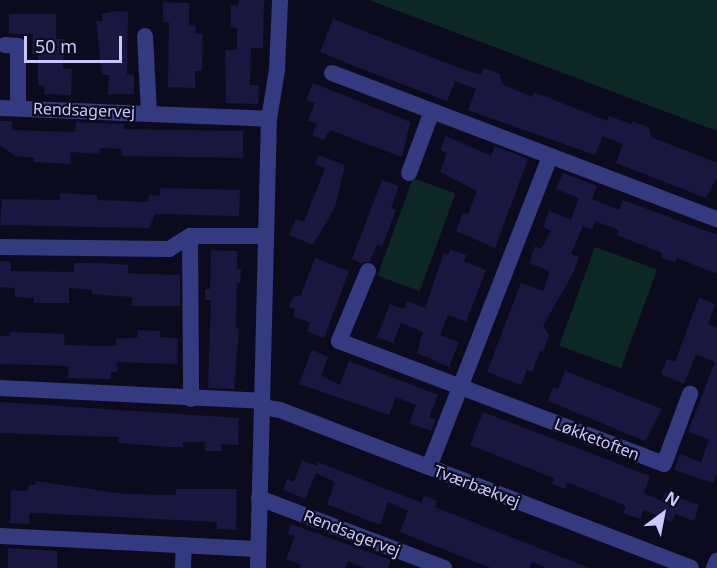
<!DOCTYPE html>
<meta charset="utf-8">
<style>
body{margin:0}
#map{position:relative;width:717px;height:568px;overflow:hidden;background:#0c0b1e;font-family:"Noto Sans",sans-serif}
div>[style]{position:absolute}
.green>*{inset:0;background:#0d2824;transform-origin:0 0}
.building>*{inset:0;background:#191640}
.minor>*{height:16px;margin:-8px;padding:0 8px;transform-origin:8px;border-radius:8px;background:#333a80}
span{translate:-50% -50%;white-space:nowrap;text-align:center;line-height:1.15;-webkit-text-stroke:4.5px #0c0b1e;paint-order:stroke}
.street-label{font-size:16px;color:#c8c8ff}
.north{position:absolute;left:633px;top:484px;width:60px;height:60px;-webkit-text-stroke:4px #0c0b1e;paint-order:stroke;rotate:32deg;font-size:16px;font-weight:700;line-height:24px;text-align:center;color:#c8c8ff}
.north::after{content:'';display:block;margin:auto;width:21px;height:27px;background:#c8c8ff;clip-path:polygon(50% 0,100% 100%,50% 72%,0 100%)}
.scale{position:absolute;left:24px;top:36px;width:98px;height:27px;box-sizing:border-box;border:3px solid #c8c8ff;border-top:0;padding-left:8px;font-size:18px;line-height:21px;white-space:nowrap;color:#c8c8ff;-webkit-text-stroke:4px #0c0b1e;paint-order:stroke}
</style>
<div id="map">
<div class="green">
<div style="clip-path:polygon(369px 0,717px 0,717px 131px)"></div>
<div style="left:413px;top:178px;width:45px;height:104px;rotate:20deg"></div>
<div style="left:595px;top:247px;width:66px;height:105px;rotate:20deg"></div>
</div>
<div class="building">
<div style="clip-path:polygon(239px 0,264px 0,263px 48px,251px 48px,250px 85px,259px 85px,258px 104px,226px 103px,225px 50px,237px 50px,237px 28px,231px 27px,231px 5px,238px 6px)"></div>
<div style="clip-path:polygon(163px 2px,189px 3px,189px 26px,196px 26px,195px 34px,203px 34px,202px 71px,195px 71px,195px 88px,168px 87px,169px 22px,163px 22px)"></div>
<div style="clip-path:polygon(117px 11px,128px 12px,127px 74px,134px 75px,134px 94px,108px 94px,109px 75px,102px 75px,96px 21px,102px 21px,102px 14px)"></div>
<div style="clip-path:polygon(9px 14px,56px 14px,56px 39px,64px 39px,63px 69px,72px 69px,71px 95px,44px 94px,45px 86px,38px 85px,38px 54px,32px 54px,33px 34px,9px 34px)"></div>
<div style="clip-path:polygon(333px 19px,459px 68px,481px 75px,484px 68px,500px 74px,502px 84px,532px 97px,534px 92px,607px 121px,609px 116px,631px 124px,633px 121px,649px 128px,651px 137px,717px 163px,717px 177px,706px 198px,616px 163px,623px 144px,603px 136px,595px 155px,468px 110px,476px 89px,455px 81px,447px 101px,357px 67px,320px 52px)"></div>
<div style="clip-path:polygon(313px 83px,410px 122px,402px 157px,330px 130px,323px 140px,312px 135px,317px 124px,308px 121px,315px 103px,306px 100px)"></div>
<div style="clip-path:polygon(0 121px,12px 121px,12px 130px,75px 132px,76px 122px,124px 124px,124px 129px,243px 131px,243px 158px,122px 156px,122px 149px,100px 148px,99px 154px,71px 152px,70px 164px,34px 162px,34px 158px,16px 156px,0 146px)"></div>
<div style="clip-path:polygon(446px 136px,491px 156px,495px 146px,528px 159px,495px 248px,456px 231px,463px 213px,468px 214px,477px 191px,440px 172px,447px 153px,440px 150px)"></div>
<div style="clip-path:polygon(318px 155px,345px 165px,335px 207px,313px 245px,289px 235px,296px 219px,304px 222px,325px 168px,315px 164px)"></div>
<div style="clip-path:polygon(563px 173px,597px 186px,592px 199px,619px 210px,623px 200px,717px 235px,717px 274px,677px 258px,675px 263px,661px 257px,662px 253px,617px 235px,619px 230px,595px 221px,592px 230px,583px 226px,571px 254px,579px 257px,574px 271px,543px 326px,549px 335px,543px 352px,540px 351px,532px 372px,527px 370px,521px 385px,487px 372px,521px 283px,543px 291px,550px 271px,529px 263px,535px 246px,541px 249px,551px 231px,543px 227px,549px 211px,571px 220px,579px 198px,556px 189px)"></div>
<div style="clip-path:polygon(382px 180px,399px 186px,391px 208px,396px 210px,382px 247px,377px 245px,370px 261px,361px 263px,352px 259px)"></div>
<div style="clip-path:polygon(160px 188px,240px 190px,239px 216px,155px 214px,149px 228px,0 225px,2px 199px,60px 200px,60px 193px,97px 195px,97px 200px,148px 202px,149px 195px,160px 196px)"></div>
<div style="clip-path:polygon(450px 249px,466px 255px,464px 261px,486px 270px,466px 322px,448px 315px,440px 335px,459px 342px,449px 367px,417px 353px,423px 332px,401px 323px,393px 343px,377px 337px,390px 304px,404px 309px,407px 301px,425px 308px,444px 253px,448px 255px)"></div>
<div style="clip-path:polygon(211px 250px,237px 251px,237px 269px,241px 269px,240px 283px,237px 283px,236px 327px,239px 328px,234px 389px,208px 388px,211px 300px,205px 300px,205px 289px,210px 289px)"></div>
<div style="clip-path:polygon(315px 258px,349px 271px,324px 338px,307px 331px,310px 323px,293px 316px,295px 309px,289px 307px,293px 297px,301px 295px)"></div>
<div style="clip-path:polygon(0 261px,11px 262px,11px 271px,74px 272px,74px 263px,102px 263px,128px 265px,128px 273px,180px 275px,180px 306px,132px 306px,132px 297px,92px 294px,92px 290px,69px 288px,69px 303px,34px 303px,34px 298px,15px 297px,15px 288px,0 287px)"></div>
<div style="clip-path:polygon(699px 298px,715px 304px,708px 324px,717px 328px,717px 473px,713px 483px,674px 470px,680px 454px,701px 462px,709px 439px,688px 432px,715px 362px,696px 354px,684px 384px,661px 374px,667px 359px,675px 362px)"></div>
<div style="clip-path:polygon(138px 330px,160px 331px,160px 337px,178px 338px,177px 364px,117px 362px,117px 372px,111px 372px,111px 379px,68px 378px,69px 366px,0 364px,0 336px,10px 336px,10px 332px,65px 334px,64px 345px,116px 346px,116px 339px,138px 337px)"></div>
<div style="clip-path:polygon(312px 350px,328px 357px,321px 376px,340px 385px,349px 361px,438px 395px,429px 417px,436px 420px,431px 431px,409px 423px,416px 405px,396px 397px,389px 415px,299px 384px)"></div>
<div style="clip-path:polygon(565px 371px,662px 409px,645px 441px,548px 401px,553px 387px,558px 389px)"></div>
<div style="clip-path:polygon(0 402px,239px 418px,238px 445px,221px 444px,221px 451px,205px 451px,205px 442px,183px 442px,183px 447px,169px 447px,118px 443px,118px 437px,0 433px)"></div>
<div style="clip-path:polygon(483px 412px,650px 476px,644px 493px,662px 501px,665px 492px,699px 505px,694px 521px,675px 514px,672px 522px,644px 510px,640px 519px,623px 513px,626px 506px,567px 482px,565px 489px,552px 484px,554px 478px,470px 445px)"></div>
<div style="clip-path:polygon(302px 460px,317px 466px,318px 462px,422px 503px,424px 496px,437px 501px,435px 507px,589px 568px,546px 568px,532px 562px,530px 568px,491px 568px,400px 532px,408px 511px,388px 502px,380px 525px,327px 504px,335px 482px,316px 473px,305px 499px,283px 490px,287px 479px,294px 482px)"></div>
<div style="clip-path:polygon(36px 481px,124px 494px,176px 495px,176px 489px,237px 489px,236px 530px,217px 529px,217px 522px,35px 513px,29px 514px,29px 524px,10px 523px,11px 490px,28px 491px,29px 485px,35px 485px)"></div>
<div style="clip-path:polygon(291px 524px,391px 560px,388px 568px,364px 568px,348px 561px,345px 568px,300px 568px,301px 565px,286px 559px,295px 536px,288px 534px)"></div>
<div style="clip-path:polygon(8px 548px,57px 551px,57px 568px,8px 568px)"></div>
</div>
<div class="minor">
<div style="left:145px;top:36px;width:76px;rotate:87deg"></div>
<div style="left:5px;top:45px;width:13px;rotate:4deg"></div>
<div style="left:18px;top:46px;width:62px;rotate:90deg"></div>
<div style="left:332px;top:73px;width:412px;rotate:20.8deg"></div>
<div style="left:0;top:108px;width:269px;rotate:2.3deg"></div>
<div style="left:269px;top:119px;width:50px;rotate:-80.7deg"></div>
<div style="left:277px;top:70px;width:70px;rotate:-87.5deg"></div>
<div style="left:409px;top:173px;width:66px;rotate:-69.6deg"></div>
<div style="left:190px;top:236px;width:163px;rotate:89.6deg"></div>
<div style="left:0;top:247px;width:169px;rotate:0.7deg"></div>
<div style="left:169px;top:249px;width:25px;rotate:-32deg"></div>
<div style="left:190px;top:236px;width:75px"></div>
<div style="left:368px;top:271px;width:76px;rotate:112.5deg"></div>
<div style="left:339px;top:341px;width:347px;rotate:20.7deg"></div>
<div style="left:664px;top:464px;width:75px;rotate:-69.6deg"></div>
<div style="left:0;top:388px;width:262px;rotate:2.8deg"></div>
<div style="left:262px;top:407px;width:18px;rotate:9deg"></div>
<div style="left:280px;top:410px;width:440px;rotate:21deg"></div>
<div style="left:429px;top:467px;width:334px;rotate:-68.7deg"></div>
<div style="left:259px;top:498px;width:198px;rotate:20.7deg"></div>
<div style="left:1px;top:536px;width:257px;rotate:2.9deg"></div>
<div style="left:183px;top:568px;width:23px;rotate:-88deg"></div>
<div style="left:258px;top:568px;width:449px;rotate:-88.6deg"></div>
<div style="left:714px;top:568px;width:8px;rotate:-67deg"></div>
</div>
<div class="street-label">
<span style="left:84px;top:110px;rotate:2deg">Rendsagervej</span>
<span style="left:597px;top:439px;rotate:21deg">Løkketoften</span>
<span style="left:477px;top:486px;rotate:21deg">Tværbækvej</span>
<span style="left:352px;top:533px;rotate:21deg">Rendsagervej</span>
</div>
<div class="north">N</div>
<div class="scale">50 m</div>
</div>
